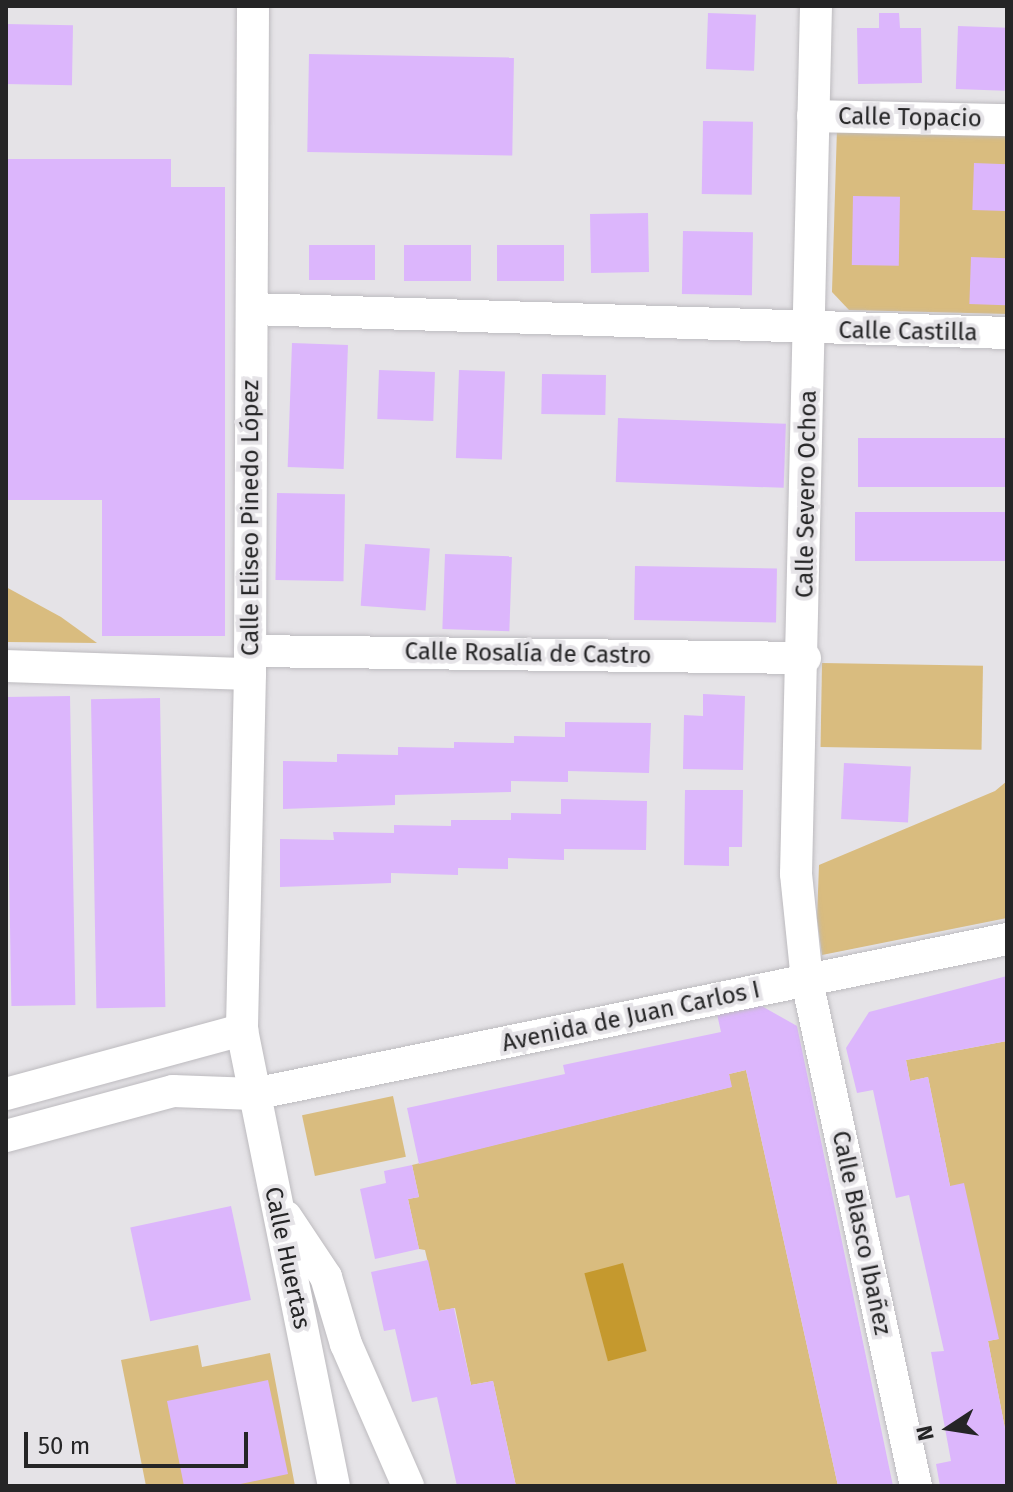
<!DOCTYPE html>
<meta charset="utf-8">
<style>
body{margin:0}
#map{position:relative;width:1013px;height:1492px;overflow:hidden;background:#e5e3e7;font-family:"Fira Sans",sans-serif}
div>[style]{position:absolute}
.green>*{inset:0;background:#d9bc7f;transform-origin:0 0}
.water>*{inset:0;background:#c5992e;transform-origin:0 0}
.building>*{inset:0;background:#dcb6fc;transform-origin:0 0}
.roads{filter:drop-shadow(0 0 2px #bdbbbf) drop-shadow(0 0 2px #bdbbbf)}
.minor>*{height:32px;margin:-16px;padding:0 16px;transform-origin:16px;border-radius:16px;background:#fff}
span{translate:-50% -50%;white-space:nowrap;text-align:center;line-height:1.15;-webkit-text-stroke:8px #e5e3e7;paint-order:stroke}
.street-label{font-size:24px;color:#252526}
.frame{position:absolute;inset:0;border:8px solid #252526;pointer-events:none}
.north{position:absolute;left:909px;top:1388px;width:80px;height:80px;-webkit-text-stroke:6px #e5e3e7;paint-order:stroke;rotate:258deg;font-size:22px;font-weight:700;line-height:32px;text-align:center;color:#252526}
.north::after{content:'';display:block;margin:auto;width:28px;height:36px;background:#252526;clip-path:polygon(50% 0,100% 100%,50% 72%,0 100%)}
.scale{position:absolute;left:24px;top:1432px;width:224px;height:36px;box-sizing:border-box;border:4px solid #252526;border-top:0;padding-left:10px;font-size:24px;line-height:28px;white-space:nowrap;color:#252526;-webkit-text-stroke:6px #e5e3e7;paint-order:stroke}
</style>
<div id="map">
<div class="green">
<div style="clip-path:polygon(837px 128px,1007px 132px,1007px 314px,849px 310px,832px 292px)"></div>
<div style="clip-path:polygon(6px 587px,61px 617px,97px 643px,6px 642px)"></div>
<div style="left:822px;top:663px;width:161px;height:84px;rotate:1deg"></div>
<div style="clip-path:polygon(1007px 781px,1007px 918px,822px 955px,817px 918px,819px 865px,995px 791px)"></div>
<div style="clip-path:polygon(1007px 1041px,1007px 1439px,988px 1341px,998px 1339px,950px 1186px,928px 1077px,910px 1081px,906px 1060px)"></div>
<div style="clip-path:polygon(746px 1070px,838px 1486px,516px 1486px,493px 1381px,471px 1385px,455px 1308px,439px 1311px,425px 1250px,419px 1249px,408px 1199px,419px 1197px,412px 1165px,731px 1087px,729px 1074px)"></div>
<div style="left:393px;top:1096px;width:62px;height:93px;rotate:78deg"></div>
<div style="clip-path:polygon(198px 1345px,202px 1367px,270px 1353px,295px 1486px,146px 1486px,121px 1360px)"></div>
</div>
<div class="water">
<div style="left:623px;top:1263px;width:91px;height:40px;rotate:75deg"></div>
</div>
<div class="building">
<div style="left:708px;top:13px;width:48px;height:56px;rotate:2deg"></div>
<div style="clip-path:polygon(879px 13px,899px 13px,900px 28px,921px 28px,922px 83px,858px 84px,857px 28px,879px 28px)"></div>
<div style="left:6px;top:24px;width:67px;height:60px;rotate:1deg"></div>
<div style="left:958px;top:26px;width:49px;height:63px;rotate:2deg"></div>
<div style="left:309px;top:54px;width:205px;height:98px;rotate:1deg"></div>
<div style="left:703px;top:121px;width:50px;height:73px;rotate:1deg"></div>
<div style="clip-path:polygon(6px 159px,171px 159px,171px 187px,225px 187px,225px 636px,102px 636px,102px 500px,6px 500px)"></div>
<div style="left:974px;top:163px;width:33px;height:47px;rotate:2deg"></div>
<div style="left:853px;top:196px;width:47px;height:69px;rotate:1deg"></div>
<div style="left:648px;top:213px;width:59px;height:58px;rotate:89deg"></div>
<div style="left:683px;top:231px;width:70px;height:63px;rotate:1deg"></div>
<div style="left:309px;top:245px;width:66px;height:35px"></div>
<div style="left:404px;top:245px;width:67px;height:36px"></div>
<div style="left:497px;top:245px;width:67px;height:36px"></div>
<div style="left:971px;top:257px;width:36px;height:47px;rotate:2deg"></div>
<div style="left:292px;top:343px;width:56px;height:124px;rotate:2deg"></div>
<div style="left:379px;top:370px;width:56px;height:49px;rotate:2deg"></div>
<div style="left:459px;top:370px;width:46px;height:88px;rotate:2deg"></div>
<div style="left:542px;top:374px;width:64px;height:40px;rotate:1deg"></div>
<div style="left:618px;top:418px;width:168px;height:64px;rotate:2deg"></div>
<div style="left:858px;top:438px;width:149px;height:49px"></div>
<div style="left:277px;top:493px;width:68px;height:87px;rotate:1deg"></div>
<div style="left:855px;top:512px;width:152px;height:49px"></div>
<div style="left:365px;top:544px;width:65px;height:62px;rotate:4deg"></div>
<div style="left:445px;top:554px;width:67px;height:75px;rotate:2deg"></div>
<div style="left:635px;top:566px;width:142px;height:54px;rotate:1deg"></div>
<div style="clip-path:polygon(703px 694px,745px 696px,743px 770px,683px 769px,684px 715px,703px 716px)"></div>
<div style="left:70px;top:696px;width:309px;height:64px;rotate:89deg"></div>
<div style="left:160px;top:698px;width:309px;height:69px;rotate:89deg"></div>
<div style="clip-path:polygon(565px 722px,651px 723px,649px 773px,568px 771px,568px 782px,511px 781px,511px 792px,395px 795px,395px 805px,283px 809px,283px 761px,337px 762px,337px 754px,398px 755px,398px 747px,454px 748px,454px 742px,514px 743px,514px 736px,565px 737px)"></div>
<div style="left:844px;top:763px;width:67px;height:56px;rotate:3deg"></div>
<div style="clip-path:polygon(685px 790px,743px 790px,742px 847px,729px 847px,729px 866px,684px 865px)"></div>
<div style="clip-path:polygon(561px 799px,647px 801px,646px 850px,564px 849px,564px 860px,508px 858px,508px 869px,458px 868px,458px 875px,391px 873px,391px 883px,280px 887px,280px 839px,334px 840px,333px 832px,394px 833px,394px 825px,451px 826px,451px 820px,511px 820px,511px 813px,561px 814px)"></div>
<div style="clip-path:polygon(1007px 976px,1007px 1041px,906px 1060px,910px 1081px,928px 1077px,950px 1186px,964px 1183px,999px 1339px,988px 1341px,1007px 1439px,1007px 1486px,940px 1486px,936px 1464px,951px 1461px,931px 1352px,944px 1351px,909px 1195px,896px 1198px,873px 1090px,857px 1093px,846px 1048px,869px 1012px)"></div>
<div style="clip-path:polygon(760px 1005px,797px 1026px,893px 1486px,838px 1486px,746px 1070px,729px 1074px,732px 1087px,419px 1164px,407px 1108px,565px 1074px,563px 1065px,721px 1032px,717px 1014px)"></div>
<div style="clip-path:polygon(412px 1165px,419px 1197px,408px 1199px,419px 1249px,375px 1259px,360px 1189px,386px 1183px,384px 1171px)"></div>
<div style="left:231px;top:1206px;width:96px;height:103px;rotate:78deg"></div>
<div style="clip-path:polygon(428px 1260px,439px 1311px,454px 1308px,471px 1385px,493px 1381px,516px 1486px,457px 1486px,437px 1397px,412px 1402px,395px 1329px,384px 1331px,371px 1272px)"></div>
<div style="clip-path:polygon(268px 1380px,288px 1474px,231px 1486px,184px 1486px,167px 1401px)"></div>
</div>
<div class="roads">
<div class="minor">
<div style="left:253px;top:6px;width:668px;rotate:90.26deg"></div>
<div style="left:250px;top:674px;width:356px;rotate:91.3deg"></div>
<div style="left:242px;top:1030px;width:465px;rotate:78.6deg"></div>
<div style="left:816px;top:6px;width:868px;rotate:91.32deg"></div>
<div style="left:796px;top:874px;width:108px;rotate:84.1deg"></div>
<div style="left:807px;top:981px;width:517px;rotate:77.82deg"></div>
<div style="left:813px;top:116px;width:194px;rotate:1.2deg"></div>
<div style="left:252px;top:309px;width:755px;rotate:1.82deg"></div>
<div style="left:250px;top:651px;width:555px;rotate:0.72deg"></div>
<div style="left:6px;top:666px;width:244px;rotate:1.9deg"></div>
<div style="left:6px;top:1094px;width:245px;rotate:-15.2deg"></div>
<div style="left:6px;top:1136px;width:173px;rotate:-15.1deg"></div>
<div style="left:173px;top:1091px;width:81px;rotate:2.1deg"></div>
<div style="left:254px;top:1094px;width:769px;rotate:-11.63deg"></div>
<div style="left:286px;top:1217px;width:72px;rotate:56.3deg"></div>
<div style="left:326px;top:1277px;width:70px;rotate:73.4deg"></div>
<div style="left:346px;top:1344px;width:155px;rotate:66.4deg"></div>
</div>
</div>
<div class="street-label">
<span style="left:910px;top:118px;rotate:1deg">Calle Topacio</span>
<span style="left:908px;top:332px;rotate:1deg">Calle Castilla</span>
<span style="left:807px;top:494px;rotate:-89deg">Calle Severo Ochoa</span>
<span style="left:251px;top:518px;rotate:-90deg">Calle Eliseo Pinedo López</span>
<span style="left:528px;top:654px;rotate:1deg">Calle Rosalía de Castro</span>
<span style="left:631px;top:1017px;rotate:-12deg">Avenida de Juan Carlos I</span>
<span style="left:861px;top:1233px;rotate:78deg">Calle Blasco Ibañez</span>
<span style="left:287px;top:1258px;rotate:78deg">Calle Huertas</span>
</div>
<div class="frame"></div>
<div class="north">N</div>
<div class="scale">50 m</div>
</div>
